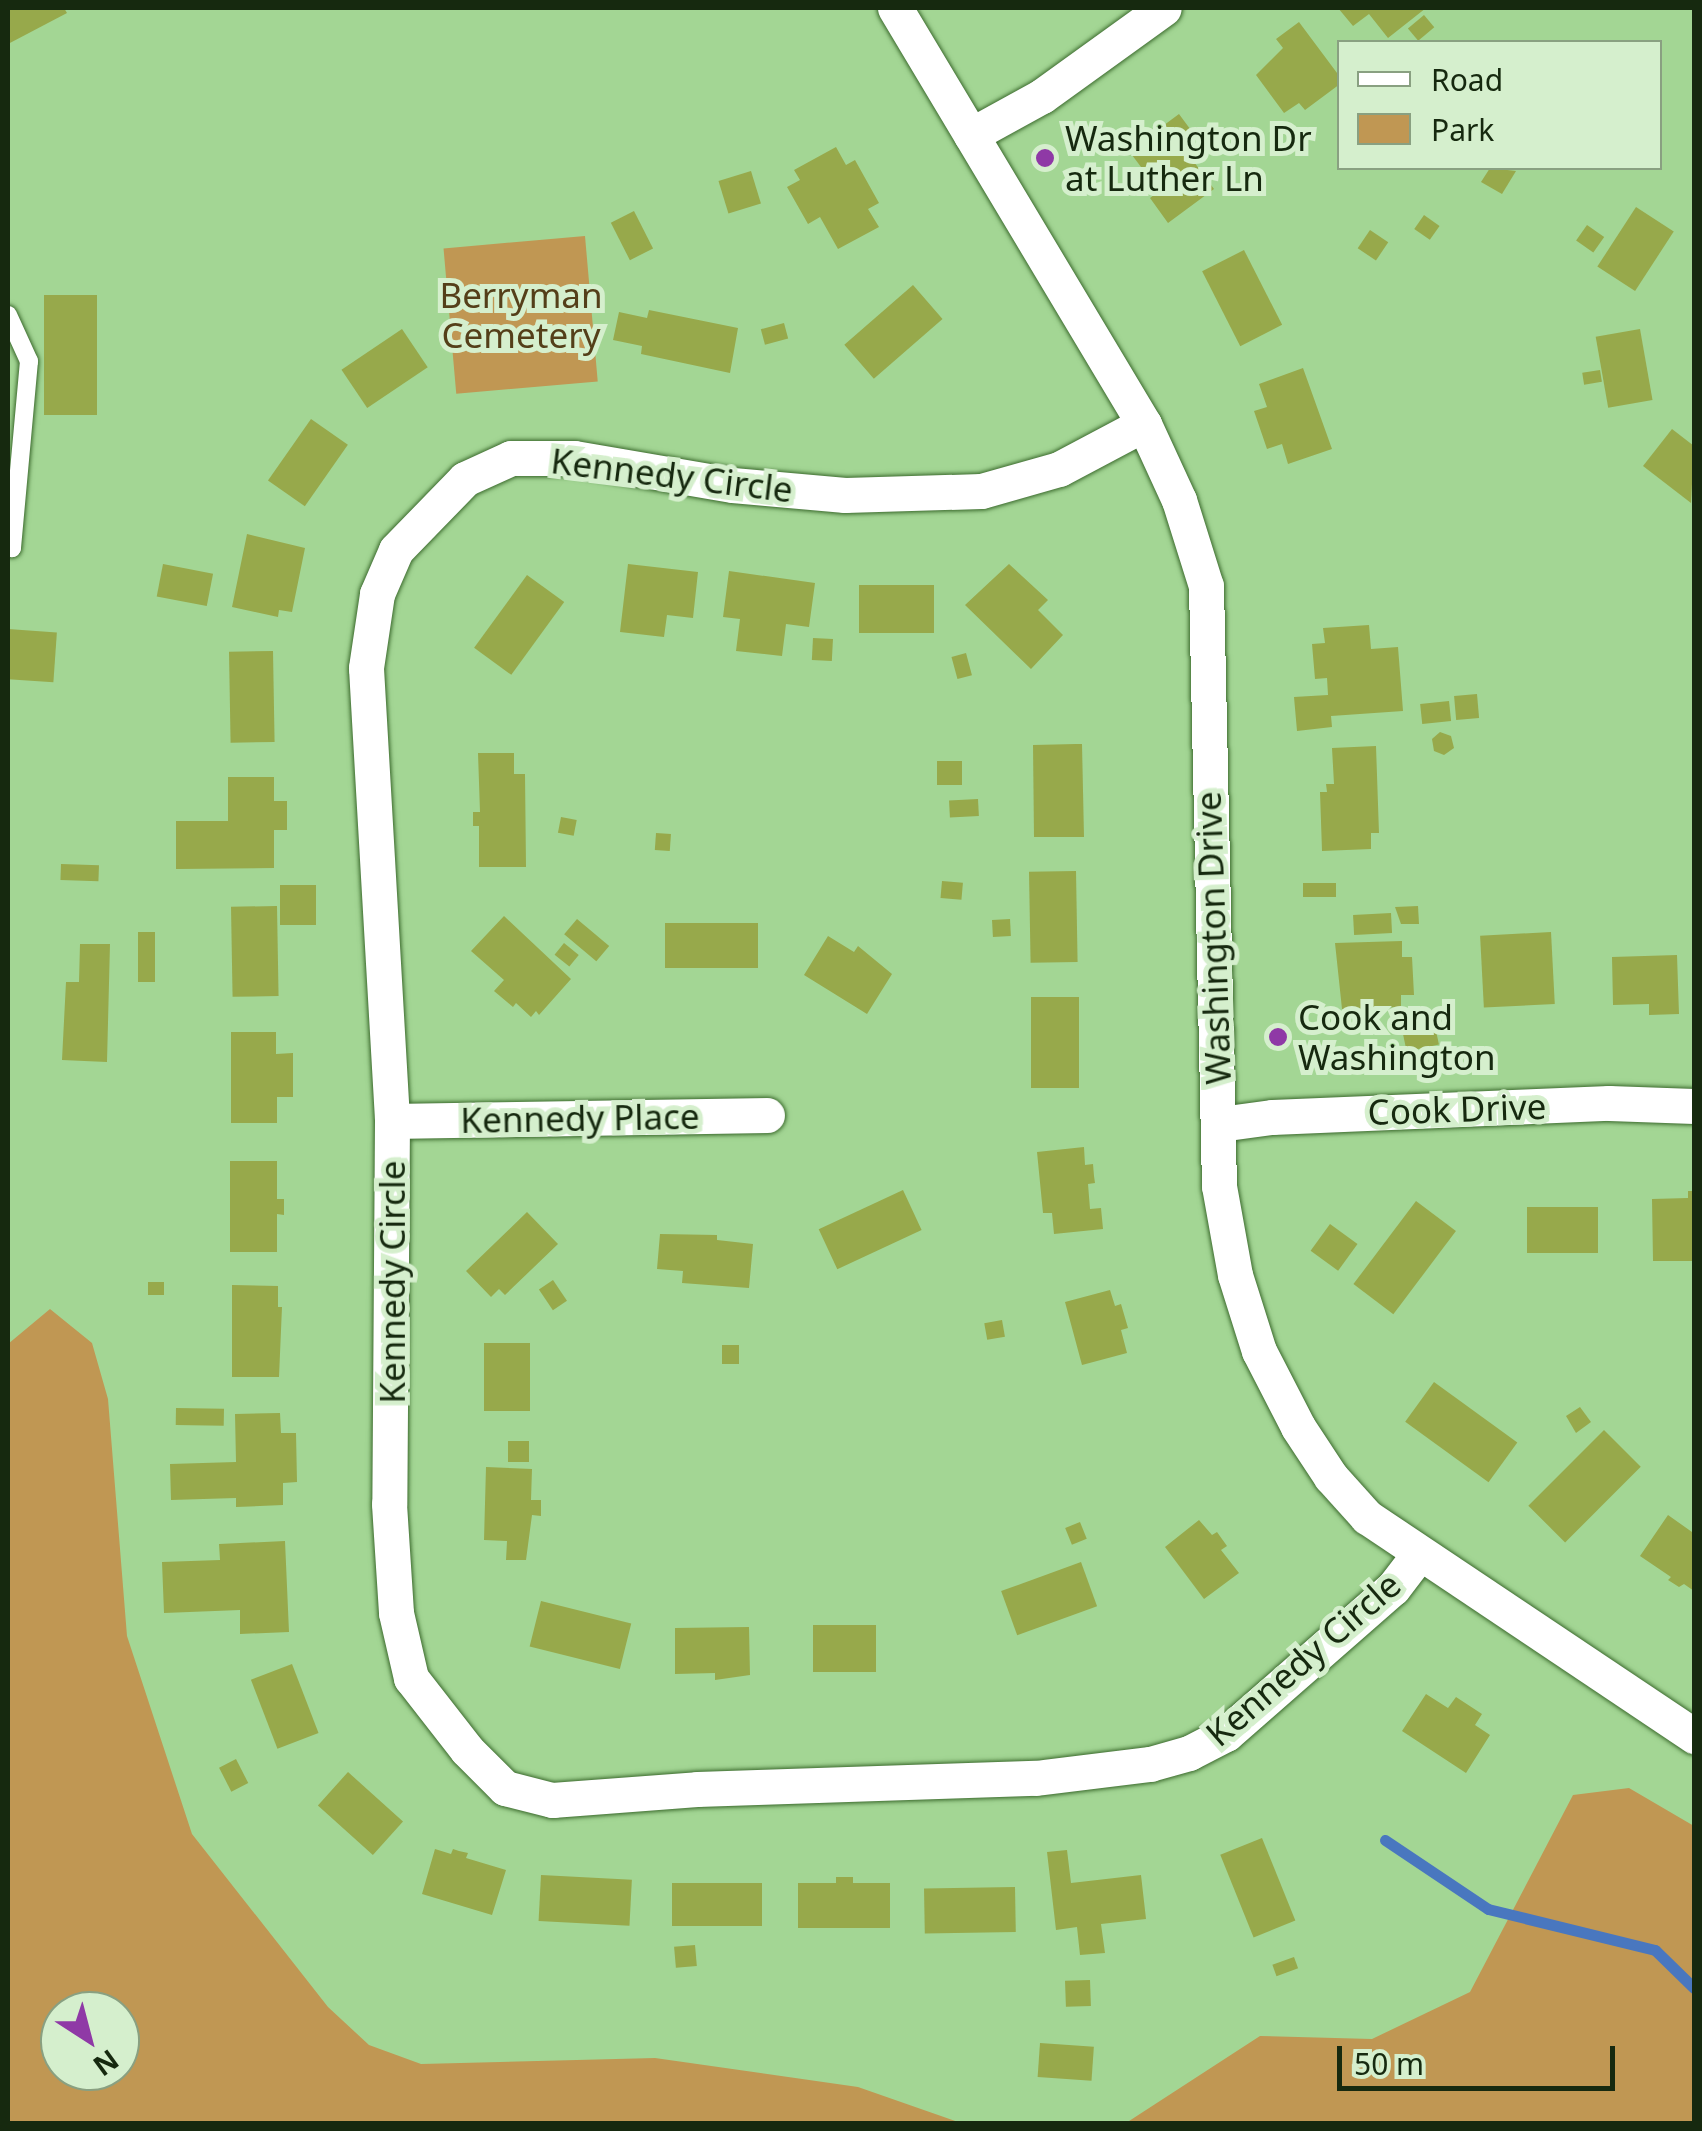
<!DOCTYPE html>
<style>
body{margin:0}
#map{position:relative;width:1702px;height:2131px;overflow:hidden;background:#a3d694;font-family:"Noto Sans",sans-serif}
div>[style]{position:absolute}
.green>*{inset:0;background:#c09753;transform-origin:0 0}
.stream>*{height:11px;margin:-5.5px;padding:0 5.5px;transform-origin:5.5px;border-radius:5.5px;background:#4977bf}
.building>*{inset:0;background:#97a94b;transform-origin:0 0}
.roads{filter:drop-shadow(0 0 2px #3c6b2e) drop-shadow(0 0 2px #3c6b2e)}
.service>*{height:18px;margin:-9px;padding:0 9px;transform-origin:9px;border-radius:9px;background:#fff}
.minor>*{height:35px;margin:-17.5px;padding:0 17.5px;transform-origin:17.5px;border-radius:17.5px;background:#fff}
.dots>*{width:28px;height:28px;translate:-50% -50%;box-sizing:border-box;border:5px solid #d5efcd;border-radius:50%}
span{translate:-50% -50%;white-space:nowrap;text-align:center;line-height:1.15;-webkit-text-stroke:10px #d5efcd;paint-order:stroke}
.poi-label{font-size:35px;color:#16290f}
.left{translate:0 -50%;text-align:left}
.park-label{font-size:35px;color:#543f19}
.street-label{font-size:35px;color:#16290f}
.frame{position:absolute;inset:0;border:10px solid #16290f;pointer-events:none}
.legend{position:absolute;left:1337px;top:40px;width:325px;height:130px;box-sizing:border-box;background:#d5efcd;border:2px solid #89a081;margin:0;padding:12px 18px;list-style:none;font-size:30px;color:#16290f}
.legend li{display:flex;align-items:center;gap:20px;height:50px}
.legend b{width:50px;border:2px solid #89a081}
.north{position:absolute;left:40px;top:1991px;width:100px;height:100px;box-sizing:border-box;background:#d5efcd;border:2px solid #89a081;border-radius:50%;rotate:144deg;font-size:28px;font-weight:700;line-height:40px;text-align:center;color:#16290f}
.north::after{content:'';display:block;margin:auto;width:35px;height:45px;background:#8f39a6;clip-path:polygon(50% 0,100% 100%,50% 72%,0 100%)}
.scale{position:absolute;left:1337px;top:2046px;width:278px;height:45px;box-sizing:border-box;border:5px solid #16290f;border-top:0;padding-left:12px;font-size:30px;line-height:35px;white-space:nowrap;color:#16290f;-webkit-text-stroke:8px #d5efcd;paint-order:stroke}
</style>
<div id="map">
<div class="green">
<div style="left:585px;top:236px;width:146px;height:142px;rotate:85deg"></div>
<div style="clip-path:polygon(evenodd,50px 1309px,92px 1343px,108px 1399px,127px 1636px,192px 1834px,328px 2007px,369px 2045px,421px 2064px,655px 2058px,858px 2087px,961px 2123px,8px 2123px,8px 1344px,50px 1309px,60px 2011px,120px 2011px,120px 2071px,60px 2071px,60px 2011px)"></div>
<div style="clip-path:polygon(1629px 1788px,1694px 1826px,1694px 2123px,1126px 2123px,1260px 2036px,1372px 2039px,1470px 1992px,1573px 1795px)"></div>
</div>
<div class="stream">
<div style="left:1385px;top:1840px;width:124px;rotate:33.8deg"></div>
<div style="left:1488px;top:1909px;width:172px;rotate:13.8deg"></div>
<div style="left:1655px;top:1950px;width:54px;rotate:44.3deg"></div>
</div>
<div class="building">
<div style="clip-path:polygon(8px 8px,64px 8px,67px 13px,8px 44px)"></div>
<div style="clip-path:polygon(1338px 8px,1426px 8px,1388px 38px,1369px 14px,1353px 26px)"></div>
<div style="left:1424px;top:15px;width:16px;height:21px;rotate:50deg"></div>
<div style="clip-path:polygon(1299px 22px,1340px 77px,1340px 84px,1305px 110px,1299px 103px,1284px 113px,1256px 75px,1283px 48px,1276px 39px)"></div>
<div style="clip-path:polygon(1179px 114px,1196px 137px,1183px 147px,1214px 189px,1168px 223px,1150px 198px,1159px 191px,1129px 151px)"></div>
<div style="clip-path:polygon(836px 147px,846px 165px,855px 160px,879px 203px,868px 209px,879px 227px,838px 249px,820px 217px,808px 224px,787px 187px,800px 180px,794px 170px)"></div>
<div style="clip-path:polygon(1490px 168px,1516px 171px,1502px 194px,1481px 182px)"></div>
<div style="left:751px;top:171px;width:34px;height:34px;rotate:73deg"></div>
<div style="left:1636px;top:207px;width:45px;height:71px;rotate:33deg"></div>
<div style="left:634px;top:211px;width:42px;height:26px;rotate:63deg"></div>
<div style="left:1424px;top:215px;width:19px;height:17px;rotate:35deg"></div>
<div style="left:1587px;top:225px;width:21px;height:19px;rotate:35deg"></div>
<div style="left:1370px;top:230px;width:22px;height:22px;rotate:34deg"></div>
<div style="left:1244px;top:250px;width:84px;height:47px;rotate:63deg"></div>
<div style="left:913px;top:285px;width:45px;height:91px;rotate:49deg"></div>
<div style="left:44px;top:295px;width:53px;height:120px"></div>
<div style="clip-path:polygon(649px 310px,738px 328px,730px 373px,641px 354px,642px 346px,613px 340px,619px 312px,647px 318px)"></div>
<div style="left:784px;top:323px;width:16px;height:24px;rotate:75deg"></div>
<div style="left:402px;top:329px;width:46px;height:73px;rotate:56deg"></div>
<div style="left:1640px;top:329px;width:72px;height:45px;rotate:80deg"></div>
<div style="clip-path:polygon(1303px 368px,1332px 449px,1288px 464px,1282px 444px,1267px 449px,1254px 411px,1267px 407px,1259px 384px)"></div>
<div style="left:1600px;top:370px;width:12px;height:18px;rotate:81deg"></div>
<div style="left:311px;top:419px;width:45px;height:75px;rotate:35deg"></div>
<div style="clip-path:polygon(1672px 429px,1694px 446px,1691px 503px,1643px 466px)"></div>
<div style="clip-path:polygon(247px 534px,305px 548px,292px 612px,279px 610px,278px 617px,232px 607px)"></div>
<div style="left:163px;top:564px;width:51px;height:33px;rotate:11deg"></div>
<div style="clip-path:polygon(628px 564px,698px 572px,693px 618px,667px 615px,664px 637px,620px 632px)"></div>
<div style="clip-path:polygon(1009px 564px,1048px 600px,1038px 610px,1063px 635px,1031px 669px,965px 605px)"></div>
<div style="clip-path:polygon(729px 571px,815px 583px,809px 627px,786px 624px,782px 656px,736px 651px,740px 619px,723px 617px)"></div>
<div style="left:527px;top:575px;width:46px;height:90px;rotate:36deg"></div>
<div style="left:859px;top:585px;width:75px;height:48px"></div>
<div style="clip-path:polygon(1369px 625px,1371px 649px,1398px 647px,1403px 711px,1331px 716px,1332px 727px,1297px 731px,1294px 697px,1328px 695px,1327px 678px,1315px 679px,1312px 644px,1325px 643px,1323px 628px)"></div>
<div style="left:8px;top:629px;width:49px;height:50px;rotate:4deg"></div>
<div style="left:813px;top:638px;width:20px;height:22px;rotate:3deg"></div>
<div style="left:273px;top:651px;width:91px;height:44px;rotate:89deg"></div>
<div style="left:966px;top:653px;width:23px;height:15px;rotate:75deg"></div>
<div style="left:1477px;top:694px;width:24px;height:23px;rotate:85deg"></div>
<div style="left:1449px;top:701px;width:20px;height:29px;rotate:84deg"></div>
<div style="clip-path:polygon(1440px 732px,1451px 736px,1454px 748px,1444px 755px,1434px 751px,1432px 739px)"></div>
<div style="clip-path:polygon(1076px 744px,1082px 744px,1084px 837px,1034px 837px,1033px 745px)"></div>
<div style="clip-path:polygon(1376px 746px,1379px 833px,1371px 833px,1371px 849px,1322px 851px,1320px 792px,1327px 792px,1326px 784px,1334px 784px,1332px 748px)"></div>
<div style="clip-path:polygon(478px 753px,514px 753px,514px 774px,525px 774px,526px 867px,479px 867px,479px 826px,473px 826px,473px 812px,480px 812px)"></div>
<div style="left:962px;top:761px;width:24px;height:25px;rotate:90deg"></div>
<div style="clip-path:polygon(228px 777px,274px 777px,274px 801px,287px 801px,287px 830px,274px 830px,274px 868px,176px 869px,176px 821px,228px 821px)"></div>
<div style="left:978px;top:799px;width:17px;height:29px;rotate:87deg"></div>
<div style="left:561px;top:817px;width:16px;height:16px;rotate:11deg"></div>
<div style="left:656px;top:833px;width:15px;height:17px;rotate:4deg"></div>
<div style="left:61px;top:864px;width:38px;height:16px;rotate:2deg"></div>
<div style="left:1076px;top:871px;width:91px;height:47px;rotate:89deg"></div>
<div style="left:942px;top:881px;width:21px;height:17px;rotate:5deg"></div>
<div style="left:1303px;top:883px;width:33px;height:14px"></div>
<div style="left:280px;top:885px;width:36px;height:40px"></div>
<div style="left:277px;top:906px;width:90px;height:46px;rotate:89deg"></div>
<div style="clip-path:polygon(1418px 906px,1419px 924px,1401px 924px,1395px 907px)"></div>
<div style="left:1391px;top:913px;width:20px;height:38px;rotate:87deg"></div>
<div style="clip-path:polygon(504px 916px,571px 979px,539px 1015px,536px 1011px,531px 1017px,516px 1003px,513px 1007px,494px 991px,504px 980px,471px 951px)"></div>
<div style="left:577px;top:919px;width:42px;height:20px;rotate:40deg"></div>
<div style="left:1010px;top:919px;width:17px;height:18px;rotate:87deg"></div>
<div style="left:758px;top:923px;width:45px;height:93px;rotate:90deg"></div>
<div style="left:155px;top:932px;width:50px;height:17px;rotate:90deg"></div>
<div style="left:1551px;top:932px;width:72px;height:71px;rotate:87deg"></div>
<div style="clip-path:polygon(828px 936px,854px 952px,858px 946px,892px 974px,867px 1014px,804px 975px)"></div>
<div style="clip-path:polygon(1402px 941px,1402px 957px,1412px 957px,1414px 995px,1401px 995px,1401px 1007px,1342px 1009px,1335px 943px)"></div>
<div style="left:564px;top:943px;width:19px;height:15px;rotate:39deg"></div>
<div style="clip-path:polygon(80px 944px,110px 944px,107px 1062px,62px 1060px,66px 982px,79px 982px)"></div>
<div style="clip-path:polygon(1677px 955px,1679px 1014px,1649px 1015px,1649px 1004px,1613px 1005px,1612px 957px)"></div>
<div style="left:1031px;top:997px;width:48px;height:91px"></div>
<div style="left:1435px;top:1026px;width:19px;height:33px;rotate:78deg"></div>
<div style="clip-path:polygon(231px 1032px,276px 1032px,276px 1054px,293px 1053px,293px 1097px,277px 1097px,277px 1123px,231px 1123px)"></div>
<div style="clip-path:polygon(1084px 1147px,1085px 1165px,1093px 1164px,1094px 1176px,1095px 1183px,1088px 1184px,1090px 1209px,1101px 1208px,1103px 1229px,1054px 1234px,1052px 1213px,1043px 1213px,1037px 1152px)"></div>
<div style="clip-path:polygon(230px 1161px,277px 1161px,277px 1199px,284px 1199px,284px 1215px,277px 1214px,277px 1252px,230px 1252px)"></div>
<div style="left:903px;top:1190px;width:44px;height:93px;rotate:65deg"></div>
<div style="clip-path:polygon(1688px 1191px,1694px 1191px,1694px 1261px,1653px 1261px,1652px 1199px,1688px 1198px)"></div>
<div style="left:1416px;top:1201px;width:50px;height:104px;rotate:37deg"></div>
<div style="left:1527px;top:1207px;width:71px;height:46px"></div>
<div style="clip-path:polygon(527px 1212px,558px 1244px,505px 1295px,499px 1289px,491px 1297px,466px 1271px)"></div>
<div style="left:1330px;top:1224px;width:34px;height:33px;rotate:36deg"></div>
<div style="clip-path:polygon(660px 1234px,717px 1235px,717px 1240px,753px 1244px,749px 1288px,682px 1283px,683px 1271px,657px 1269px)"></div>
<div style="left:553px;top:1280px;width:25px;height:17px;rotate:56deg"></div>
<div style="left:164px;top:1282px;width:13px;height:16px;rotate:90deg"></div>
<div style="clip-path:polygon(232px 1285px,278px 1286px,278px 1307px,282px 1307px,279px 1377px,232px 1377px)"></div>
<div style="clip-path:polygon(1110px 1290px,1115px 1306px,1121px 1304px,1128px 1328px,1121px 1330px,1127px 1353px,1082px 1365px,1065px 1302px)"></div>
<div style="left:1002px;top:1320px;width:17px;height:18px;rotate:80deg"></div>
<div style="left:484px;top:1343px;width:46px;height:68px"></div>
<div style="left:722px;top:1345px;width:17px;height:19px"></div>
<div style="left:1434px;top:1382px;width:103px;height:49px;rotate:36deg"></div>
<div style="clip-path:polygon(1580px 1407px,1591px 1422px,1576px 1433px,1566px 1416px)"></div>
<div style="left:176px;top:1408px;width:48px;height:17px;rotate:1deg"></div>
<div style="clip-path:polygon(280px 1413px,281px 1433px,296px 1433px,297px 1482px,283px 1483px,283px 1505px,236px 1507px,236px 1498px,171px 1500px,170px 1464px,236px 1462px,235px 1414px)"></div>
<div style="left:1604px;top:1430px;width:52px;height:107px;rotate:45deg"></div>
<div style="left:508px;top:1441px;width:21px;height:21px"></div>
<div style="clip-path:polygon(486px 1467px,532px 1469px,531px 1500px,541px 1500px,541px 1516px,532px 1515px,526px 1560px,506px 1560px,507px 1541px,484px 1540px)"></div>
<div style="clip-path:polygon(1668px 1515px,1692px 1532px,1694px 1527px,1694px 1591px,1684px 1584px,1679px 1587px,1668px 1580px,1671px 1577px,1640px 1556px)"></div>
<div style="clip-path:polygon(1199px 1520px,1212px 1535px,1217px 1532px,1227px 1546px,1221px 1550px,1239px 1573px,1204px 1599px,1165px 1547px)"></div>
<div style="left:1080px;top:1522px;width:18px;height:16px;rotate:68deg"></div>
<div style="clip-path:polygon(285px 1541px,289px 1632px,240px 1634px,240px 1610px,164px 1613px,162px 1562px,220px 1560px,219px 1544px)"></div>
<div style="left:1081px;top:1562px;width:47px;height:85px;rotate:70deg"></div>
<div style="left:541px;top:1601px;width:93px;height:47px;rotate:14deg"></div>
<div style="left:813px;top:1625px;width:63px;height:47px"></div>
<div style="clip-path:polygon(749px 1627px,750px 1675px,715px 1680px,715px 1673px,675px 1674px,675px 1628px)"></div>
<div style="left:292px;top:1664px;width:74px;height:44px;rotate:69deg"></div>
<div style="clip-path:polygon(1426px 1694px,1448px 1708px,1456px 1697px,1482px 1714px,1475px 1725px,1490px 1735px,1466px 1773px,1402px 1731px)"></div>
<div style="left:236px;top:1759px;width:27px;height:19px;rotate:63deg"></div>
<div style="left:348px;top:1772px;width:74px;height:45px;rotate:42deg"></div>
<div style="left:1262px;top:1838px;width:89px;height:45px;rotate:68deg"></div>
<div style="clip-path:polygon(435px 1849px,451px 1854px,453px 1849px,459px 1851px,468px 1853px,466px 1858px,506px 1870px,492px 1915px,422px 1894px)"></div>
<div style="clip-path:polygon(1067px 1850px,1071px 1883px,1141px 1875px,1146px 1919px,1101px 1924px,1105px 1953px,1080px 1955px,1077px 1927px,1056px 1930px,1047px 1852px)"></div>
<div style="left:541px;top:1875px;width:91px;height:46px;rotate:3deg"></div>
<div style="clip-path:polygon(836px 1877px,853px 1877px,853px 1883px,890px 1883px,890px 1928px,798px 1928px,798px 1883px,836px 1883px)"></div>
<div style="left:762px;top:1883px;width:43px;height:90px;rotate:90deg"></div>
<div style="left:1015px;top:1887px;width:45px;height:91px;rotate:89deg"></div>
<div style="left:695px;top:1945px;width:21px;height:21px;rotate:85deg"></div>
<div style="left:1294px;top:1957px;width:12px;height:23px;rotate:70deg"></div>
<div style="left:1090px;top:1980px;width:26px;height:25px;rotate:88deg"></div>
<div style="left:1040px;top:2043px;width:54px;height:34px;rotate:4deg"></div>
</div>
<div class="roads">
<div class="service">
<div style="left:8px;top:315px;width:51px;rotate:65.5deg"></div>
<div style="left:29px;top:361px;width:188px;rotate:95.2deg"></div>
<div style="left:12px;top:548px;width:4px;rotate:180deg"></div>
</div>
<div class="minor">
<div style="left:895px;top:8px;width:485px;rotate:59.1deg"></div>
<div style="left:1144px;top:424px;width:84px;rotate:65.3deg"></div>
<div style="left:1179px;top:500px;width:90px;rotate:72.6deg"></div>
<div style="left:1206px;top:586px;width:600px;rotate:88.76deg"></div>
<div style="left:1219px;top:1186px;width:90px;rotate:79.8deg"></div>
<div style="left:1235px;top:1275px;width:80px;rotate:72.5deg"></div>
<div style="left:1259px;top:1351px;width:85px;rotate:62.8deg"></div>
<div style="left:1298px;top:1427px;width:60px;rotate:56.6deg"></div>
<div style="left:1331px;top:1477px;width:54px;rotate:48deg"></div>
<div style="left:1367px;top:1517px;width:394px;rotate:33.8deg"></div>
<div style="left:971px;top:135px;width:81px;rotate:-28.8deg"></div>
<div style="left:1042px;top:96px;width:150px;rotate:-35.8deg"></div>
<div style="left:1144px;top:424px;width:96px;rotate:152.1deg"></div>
<div style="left:1059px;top:469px;width:81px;rotate:164.2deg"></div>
<div style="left:981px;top:491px;width:136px;rotate:178.3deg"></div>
<div style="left:845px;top:495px;width:113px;rotate:-174.9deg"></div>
<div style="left:732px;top:485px;width:160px;rotate:-170.3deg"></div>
<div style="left:574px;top:458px;width:63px;rotate:180deg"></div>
<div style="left:511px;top:458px;width:51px;rotate:155.5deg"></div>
<div style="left:465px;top:479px;width:99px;rotate:134.2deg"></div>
<div style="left:396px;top:550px;width:48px;rotate:113.4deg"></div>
<div style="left:377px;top:594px;width:75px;rotate:98.5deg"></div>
<div style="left:366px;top:668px;width:454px;rotate:86.7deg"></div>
<div style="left:392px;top:1121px;width:383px;rotate:90.4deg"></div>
<div style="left:389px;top:1504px;width:109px;rotate:86.3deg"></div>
<div style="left:396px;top:1613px;width:67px;rotate:77deg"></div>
<div style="left:411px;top:1678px;width:91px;rotate:52.1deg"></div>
<div style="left:467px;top:1750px;width:54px;rotate:45deg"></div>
<div style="left:505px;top:1788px;width:49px;rotate:14.3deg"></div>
<div style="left:552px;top:1800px;width:145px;rotate:-4.3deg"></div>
<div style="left:697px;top:1789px;width:339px;rotate:-1.9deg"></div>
<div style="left:1036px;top:1778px;width:115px;rotate:-7deg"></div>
<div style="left:1150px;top:1764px;width:41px;rotate:-15.8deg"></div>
<div style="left:1189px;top:1753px;width:42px;rotate:-27.2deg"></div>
<div style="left:1226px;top:1734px;width:222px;rotate:-41.2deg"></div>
<div style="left:1393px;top:1588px;width:43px;rotate:-52.6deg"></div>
<div style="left:392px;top:1121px;width:375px;rotate:-0.9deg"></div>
<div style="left:1220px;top:1124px;width:52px;rotate:-7.7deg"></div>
<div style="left:1272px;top:1117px;width:337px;rotate:-2.4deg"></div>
<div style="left:1609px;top:1103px;width:85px;rotate:2deg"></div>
</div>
</div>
<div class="dots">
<div style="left:1045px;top:158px;background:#8f39a6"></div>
<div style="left:1278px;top:1037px;background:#8f39a6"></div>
</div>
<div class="poi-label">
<span class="left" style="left:1065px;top:158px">Washington Dr<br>at Luther Ln</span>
<span class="left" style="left:1298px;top:1037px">Cook and<br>Washington</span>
</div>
<div class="park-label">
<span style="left:521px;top:315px">Berryman<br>Cemetery</span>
</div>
<div class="street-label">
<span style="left:672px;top:475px;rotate:7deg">Kennedy Circle</span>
<span style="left:1213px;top:938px;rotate:-92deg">Washington Drive</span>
<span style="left:1457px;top:1109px;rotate:-2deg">Cook Drive</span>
<span style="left:580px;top:1118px;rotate:-1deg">Kennedy Place</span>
<span style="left:392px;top:1282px;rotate:-90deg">Kennedy Circle</span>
<span style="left:1303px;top:1659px;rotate:-41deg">Kennedy Circle</span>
</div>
<div class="frame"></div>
<ul class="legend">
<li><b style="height:12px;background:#fff"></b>Road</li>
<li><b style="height:28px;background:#c09753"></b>Park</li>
</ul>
<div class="north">N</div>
<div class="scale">50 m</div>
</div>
